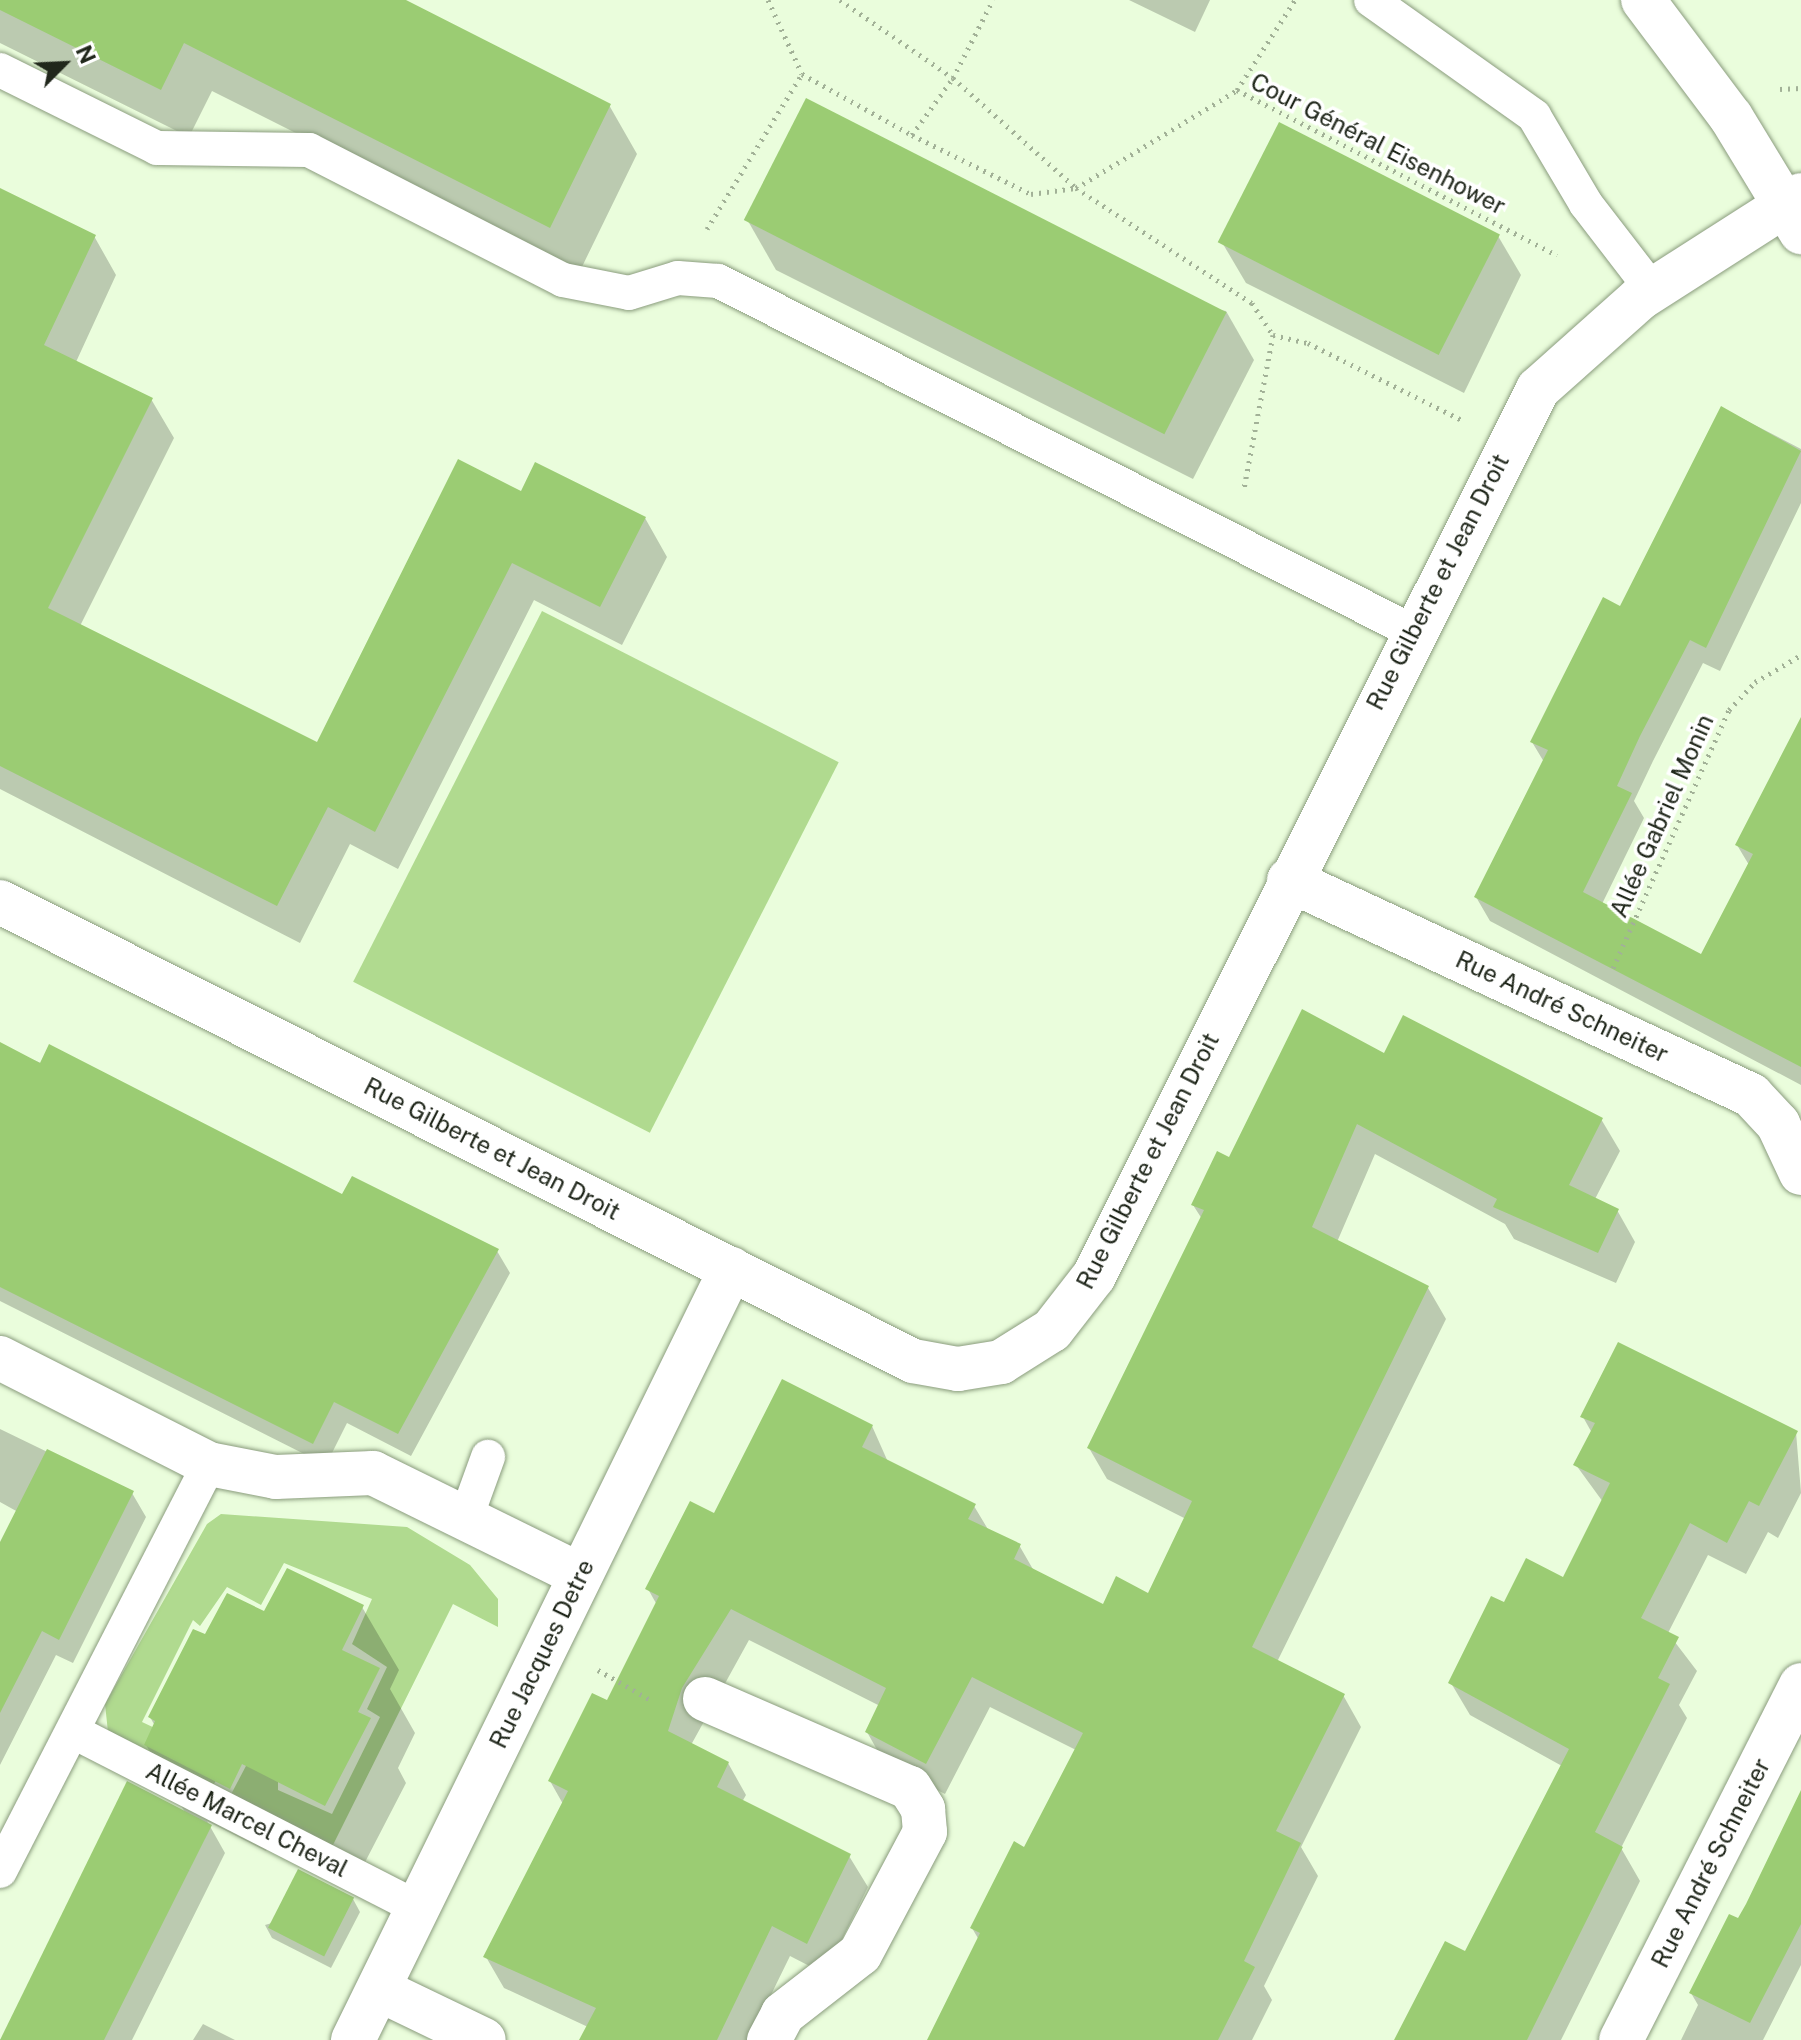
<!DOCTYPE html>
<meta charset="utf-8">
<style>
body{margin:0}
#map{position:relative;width:1801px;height:2040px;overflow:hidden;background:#eafddc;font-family:"Public Sans",sans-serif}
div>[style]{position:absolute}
.green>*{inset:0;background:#b0da8f;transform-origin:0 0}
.shadow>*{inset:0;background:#0003}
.building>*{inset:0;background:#9bcc73;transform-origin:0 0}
.path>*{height:5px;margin-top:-2.5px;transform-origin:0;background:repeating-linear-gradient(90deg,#a2b197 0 2px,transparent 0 8px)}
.roads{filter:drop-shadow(0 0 2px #8a9c7d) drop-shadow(0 0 2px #8a9c7d)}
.lane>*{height:34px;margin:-17px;padding:0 17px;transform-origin:17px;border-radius:17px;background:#fff}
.street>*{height:44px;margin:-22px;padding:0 22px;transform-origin:22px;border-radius:22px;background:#fff}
span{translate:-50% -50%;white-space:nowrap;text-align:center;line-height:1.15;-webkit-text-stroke:7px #fff;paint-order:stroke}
.street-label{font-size:24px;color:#20271b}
.north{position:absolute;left:24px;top:24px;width:80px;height:80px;-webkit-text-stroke:6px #fff;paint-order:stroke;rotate:66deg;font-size:22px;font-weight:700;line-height:32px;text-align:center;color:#20271b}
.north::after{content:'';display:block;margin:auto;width:28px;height:36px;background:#20271b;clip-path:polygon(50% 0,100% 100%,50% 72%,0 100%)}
</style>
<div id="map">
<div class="green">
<div style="left:542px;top:611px;width:333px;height:416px;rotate:27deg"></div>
<div style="clip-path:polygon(221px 1514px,407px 1527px,470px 1565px,498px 1599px,498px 1627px,453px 1604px,329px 1853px,227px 1802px,247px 1764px,278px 1779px,278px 1790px,332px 1814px,380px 1717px,367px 1709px,387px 1667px,352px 1644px,372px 1599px,284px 1563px,261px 1605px,227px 1587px,200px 1626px,193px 1620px,142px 1722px,193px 1746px,231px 1751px,213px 1786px,108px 1732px,105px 1704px,207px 1524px)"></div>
</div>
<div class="shadow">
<div style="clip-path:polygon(0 0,401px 0,609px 105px,637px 154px,578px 275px,212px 91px,189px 137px,0 43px)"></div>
<div style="clip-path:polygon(1129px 0,1210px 0,1195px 32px)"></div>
<div style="clip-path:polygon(0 190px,94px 236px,116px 275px,76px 362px,151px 399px,174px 438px,80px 626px,318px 745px,522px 494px,645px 518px,667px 557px,622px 645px,534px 600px,398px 869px,350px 844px,300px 943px,0 789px)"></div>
<div style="clip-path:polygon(748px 221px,1226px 311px,1254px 360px,1193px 479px,776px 270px)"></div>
<div style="clip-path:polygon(1498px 236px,1521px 275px,1464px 393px,1246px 283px,1223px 244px)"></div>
<div style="clip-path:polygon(1722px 408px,1801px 449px,1801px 503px,1720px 671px,1703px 663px,1653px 761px,1634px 801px,1644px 818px,1602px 904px,1702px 957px,1749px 865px,1737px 845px,1801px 746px,1801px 1085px,1490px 921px,1476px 897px,1544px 762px,1532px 742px,1621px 609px)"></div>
<div style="clip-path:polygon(0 1045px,343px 1197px,497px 1251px,510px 1273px,411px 1456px,347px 1423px,326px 1465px,0 1301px)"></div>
<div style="clip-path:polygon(1384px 1055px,1601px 1119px,1620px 1151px,1595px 1199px,1617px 1210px,1635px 1242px,1616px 1283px,1514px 1239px,1505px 1224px,1375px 1154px,1337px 1242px,1428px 1288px,1446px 1319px,1277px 1662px,1343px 1695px,1361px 1727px,1301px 1847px,1318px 1876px,1264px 1986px,1272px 2000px,1252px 2040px,929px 2040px,979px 1940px,972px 1928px,1025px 1850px,1076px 1750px,990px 1707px,945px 1794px,885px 1764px,867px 1732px,880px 1706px,749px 1640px,691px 1745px,728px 1763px,746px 1795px,742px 1802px,849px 1856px,868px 1887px,825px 1974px,790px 1956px,749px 2040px,585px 2040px,588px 2027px,504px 1988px,486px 1957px,563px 1804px,550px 1781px,608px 1703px,657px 1605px,648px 1589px,715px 1516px,872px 1426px,888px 1462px,974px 1506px,989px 1531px,1019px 1545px,1034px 1571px,1104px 1607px,1149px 1596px,1186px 1519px,1107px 1479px,1089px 1448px,1202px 1219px,1193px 1205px,1230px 1159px)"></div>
<div style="clip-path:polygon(1583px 1417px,1796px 1432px,1801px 1493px,1778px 1538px,1768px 1532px,1746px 1574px,1708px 1555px,1668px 1633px,1697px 1671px,1679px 1705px,1687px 1718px,1621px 1848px,1640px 1881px,1561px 2040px,1396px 2040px,1466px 1954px,1562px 1766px,1470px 1715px,1451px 1683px,1505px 1605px,1564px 1580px,1603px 1502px,1576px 1465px,1592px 1433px)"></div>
<div style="clip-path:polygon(0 1429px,132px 1493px,146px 1517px,73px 1663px,56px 1655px,0 1765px,0 1548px,18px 1512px,0 1502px)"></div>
<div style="clip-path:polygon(362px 1607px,399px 1670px,390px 1689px,415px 1733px,398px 1768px,406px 1783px,362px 1868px,279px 1826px,266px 1851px,207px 1821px,225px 1853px,132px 2040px,0 2040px,186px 1814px,146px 1745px,155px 1726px,150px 1717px,206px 1637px,265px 1613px)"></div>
<div style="clip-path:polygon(1801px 1868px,1801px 1965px,1763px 2040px,1681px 2040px,1698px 2005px,1691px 1993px,1738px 1921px)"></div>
<div style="clip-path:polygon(353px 1899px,360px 1912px,331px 1968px,272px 1938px,265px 1925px)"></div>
<div style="clip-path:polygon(203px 2024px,235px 2040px,193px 2040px)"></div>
</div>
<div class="building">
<div style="clip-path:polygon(0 0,406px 0,611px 104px,550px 228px,184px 43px,161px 90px,0 10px)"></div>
<div style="left:806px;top:98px;width:472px;height:137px;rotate:27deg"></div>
<div style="left:1279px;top:122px;width:248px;height:135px;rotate:27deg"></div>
<div style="clip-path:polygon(0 188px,96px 235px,44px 345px,153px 398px,48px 608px,317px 742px,458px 459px,521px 491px,535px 462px,646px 517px,600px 607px,512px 563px,375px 832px,328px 807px,277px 906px,0 766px)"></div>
<div style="clip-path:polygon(1721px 406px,1801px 451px,1706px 648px,1690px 640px,1640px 736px,1617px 786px,1632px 793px,1583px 892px,1701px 954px,1753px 854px,1735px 845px,1801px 717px,1801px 1067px,1474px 897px,1548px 750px,1530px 742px,1555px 692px,1603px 597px,1620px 606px)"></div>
<div style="clip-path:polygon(1302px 1009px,1384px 1053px,1403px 1015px,1603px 1118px,1569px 1185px,1619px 1209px,1598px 1253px,1493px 1207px,1497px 1199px,1357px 1124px,1312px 1227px,1429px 1286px,1252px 1647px,1345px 1694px,1276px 1831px,1301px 1843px,1244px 1961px,1255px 1967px,1218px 2040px,927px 2040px,980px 1933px,970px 1928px,1014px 1841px,1024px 1847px,1083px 1733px,972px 1677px,926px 1764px,865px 1732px,886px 1688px,731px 1609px,682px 1688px,668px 1731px,729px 1762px,717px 1787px,851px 1854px,807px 1944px,772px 1926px,717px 2040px,579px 2040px,596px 2008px,483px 1957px,568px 1791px,548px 1781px,592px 1693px,607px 1700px,659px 1596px,645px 1589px,690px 1501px,714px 1513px,782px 1379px,873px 1425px,862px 1447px,976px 1504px,968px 1519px,1021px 1544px,1014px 1559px,1103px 1604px,1116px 1576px,1148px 1593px,1192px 1501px,1087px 1448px,1204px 1210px,1191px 1205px,1217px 1151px,1229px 1157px)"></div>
<div style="clip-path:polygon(0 1042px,40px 1063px,49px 1044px,342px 1194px,352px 1176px,499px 1249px,398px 1434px,334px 1402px,313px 1444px,0 1287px)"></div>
<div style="clip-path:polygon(1618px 1342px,1798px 1431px,1759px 1506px,1749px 1501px,1727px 1543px,1690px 1523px,1641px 1618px,1679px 1637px,1658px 1678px,1670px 1684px,1595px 1832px,1623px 1847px,1527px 2040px,1394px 2040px,1445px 1941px,1465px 1951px,1569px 1749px,1448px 1683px,1491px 1596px,1504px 1602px,1526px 1558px,1563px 1577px,1610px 1483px,1573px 1465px,1595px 1423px,1580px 1417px)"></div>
<div style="clip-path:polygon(47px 1449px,134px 1491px,59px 1640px,42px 1631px,0 1713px,0 1542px)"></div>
<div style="clip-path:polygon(287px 1568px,364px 1605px,342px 1650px,380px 1668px,358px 1712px,371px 1718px,325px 1806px,242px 1764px,230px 1789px,144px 1745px,155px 1721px,148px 1717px,193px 1629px,205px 1634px,227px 1593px,264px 1611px)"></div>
<div style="clip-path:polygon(127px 1781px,212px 1825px,104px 2040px,0 2040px)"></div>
<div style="clip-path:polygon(1801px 1790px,1801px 1924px,1750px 2023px,1689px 1993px,1729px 1914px,1738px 1918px,1746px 1904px)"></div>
<div style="left:298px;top:1869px;width:63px;height:66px;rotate:27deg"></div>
</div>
<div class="path">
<div style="left:768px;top:0;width:81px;rotate:65.3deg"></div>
<div style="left:802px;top:74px;width:126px;rotate:29deg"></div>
<div style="left:912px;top:135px;width:70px;rotate:-54.3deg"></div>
<div style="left:953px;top:78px;width:88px;rotate:-62.9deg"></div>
<div style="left:840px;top:0;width:137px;rotate:34.6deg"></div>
<div style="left:953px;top:78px;width:165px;rotate:41.8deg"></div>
<div style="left:1076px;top:188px;width:188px;rotate:-31.3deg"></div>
<div style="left:1237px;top:90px;width:360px;rotate:27.3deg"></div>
<div style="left:1780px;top:89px;width:21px;rotate:-3deg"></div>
<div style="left:1237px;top:90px;width:107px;rotate:-57.2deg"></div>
<div style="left:912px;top:135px;width:133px;rotate:26.4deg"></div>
<div style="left:1031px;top:194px;width:45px;rotate:-7.6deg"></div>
<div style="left:1076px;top:188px;width:210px;rotate:33.2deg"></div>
<div style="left:1252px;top:303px;width:38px;rotate:57deg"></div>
<div style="left:1273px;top:335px;width:156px;rotate:100.7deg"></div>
<div style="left:707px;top:229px;width:182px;rotate:-58.5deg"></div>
<div style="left:1273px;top:335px;width:36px;rotate:13deg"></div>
<div style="left:1308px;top:343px;width:172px;rotate:26.6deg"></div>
<div style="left:1613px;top:968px;width:283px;rotate:-65.8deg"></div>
<div style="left:1729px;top:710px;width:38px;rotate:-47deg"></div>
<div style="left:1755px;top:682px;width:53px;rotate:-30.4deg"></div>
<div style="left:598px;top:1670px;width:59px;rotate:29.6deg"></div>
</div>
<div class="roads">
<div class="lane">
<div style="left:1371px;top:0;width:200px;rotate:35.4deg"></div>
<div style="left:1534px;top:116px;width:102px;rotate:59.4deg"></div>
<div style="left:1586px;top:204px;width:110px;rotate:52.4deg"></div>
<div style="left:0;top:70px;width:175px;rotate:26.4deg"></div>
<div style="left:157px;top:148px;width:152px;rotate:0.8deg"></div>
<div style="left:309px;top:150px;width:285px;rotate:27.1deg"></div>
<div style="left:563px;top:280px;width:67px;rotate:11.1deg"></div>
<div style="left:629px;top:293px;width:51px;rotate:-17deg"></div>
<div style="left:678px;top:278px;width:40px;rotate:4.3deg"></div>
<div style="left:718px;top:281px;width:777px;rotate:26.76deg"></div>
<div style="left:467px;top:1515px;width:62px;rotate:-70.1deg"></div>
<div style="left:74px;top:1732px;width:389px;rotate:27.1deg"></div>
<div style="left:0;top:1871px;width:458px;rotate:-62.8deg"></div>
</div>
<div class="street">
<div style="left:1643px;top:0;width:146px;rotate:53.1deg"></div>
<div style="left:1731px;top:117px;width:135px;rotate:58.7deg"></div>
<div style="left:1289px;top:880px;width:510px;rotate:24.96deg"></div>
<div style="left:1751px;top:1095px;width:40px;rotate:47deg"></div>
<div style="left:1778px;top:1124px;width:54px;rotate:64.9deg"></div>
<div style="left:0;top:902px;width:1022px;rotate:26.69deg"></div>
<div style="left:913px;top:1361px;width:46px;rotate:10.1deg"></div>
<div style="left:958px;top:1369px;width:44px;rotate:-9.2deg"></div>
<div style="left:1001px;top:1362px;width:60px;rotate:-32.1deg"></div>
<div style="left:1052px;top:1330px;width:68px;rotate:-52.1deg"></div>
<div style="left:1094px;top:1276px;width:992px;rotate:-63.41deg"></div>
<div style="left:1538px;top:389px;width:137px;rotate:-41.7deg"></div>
<div style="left:1640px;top:298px;width:191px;rotate:-32.6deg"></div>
<div style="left:0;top:1358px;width:234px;rotate:26.9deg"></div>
<div style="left:209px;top:1464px;width:68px;rotate:11deg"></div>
<div style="left:276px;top:1477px;width:97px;rotate:-2.4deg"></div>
<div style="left:373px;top:1473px;width:231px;rotate:26.2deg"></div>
<div style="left:705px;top:1699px;width:223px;rotate:23.5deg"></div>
<div style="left:910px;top:1788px;width:25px;rotate:58deg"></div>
<div style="left:923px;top:1809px;width:23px;rotate:85deg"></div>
<div style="left:925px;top:1832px;width:138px;rotate:118deg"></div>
<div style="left:860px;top:1954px;width:98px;rotate:142.1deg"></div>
<div style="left:783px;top:2014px;width:30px;rotate:118deg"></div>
<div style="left:380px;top:1990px;width:115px;rotate:25.7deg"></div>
<div style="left:353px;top:2040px;width:859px;rotate:-63.88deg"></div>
<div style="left:1621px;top:2040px;width:398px;rotate:-63.1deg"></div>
</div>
</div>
<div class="street-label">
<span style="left:1378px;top:144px;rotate:27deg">Cour Général Eisenhower</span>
<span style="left:1438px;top:582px;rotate:-63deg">Rue Gilberte et Jean Droit</span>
<span style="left:1662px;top:816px;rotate:-66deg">Allée Gabriel Monin</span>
<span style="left:1562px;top:1007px;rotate:25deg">Rue André Schneiter</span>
<span style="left:492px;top:1149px;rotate:27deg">Rue Gilberte et Jean Droit</span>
<span style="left:1148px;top:1161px;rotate:-63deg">Rue Gilberte et Jean Droit</span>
<span style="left:542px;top:1654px;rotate:-64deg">Rue Jacques Detre</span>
<span style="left:247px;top:1820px;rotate:27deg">Allée Marcel Cheval</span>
<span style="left:1711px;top:1863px;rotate:-63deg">Rue André Schneiter</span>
</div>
<div class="north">N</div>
</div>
